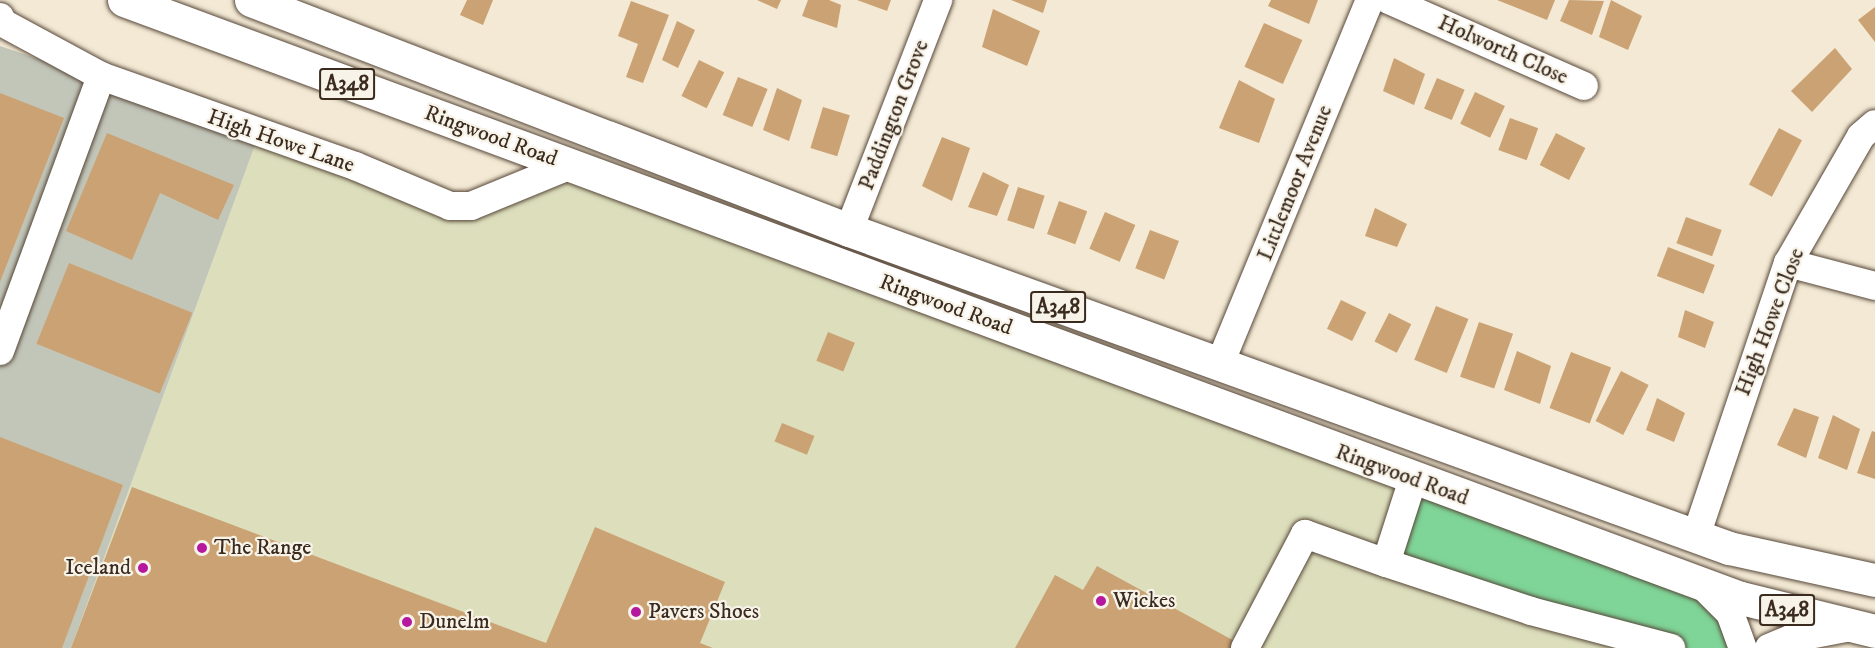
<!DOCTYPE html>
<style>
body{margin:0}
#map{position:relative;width:1875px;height:648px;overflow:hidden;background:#f3e9d4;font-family:"IM FELL DW Pica",serif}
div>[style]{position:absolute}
.built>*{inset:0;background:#dcdebc}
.industrial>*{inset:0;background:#c2c6b9}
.green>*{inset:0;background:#7fd497}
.building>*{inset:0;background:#cba273;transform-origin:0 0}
.roads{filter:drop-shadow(0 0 2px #574739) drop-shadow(0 0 2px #574739)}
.minor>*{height:28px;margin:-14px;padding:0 14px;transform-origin:14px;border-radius:14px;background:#fff}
.highway>*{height:33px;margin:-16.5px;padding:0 16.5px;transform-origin:16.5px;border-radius:16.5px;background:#fff}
.dots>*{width:16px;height:16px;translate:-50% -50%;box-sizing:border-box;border:3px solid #f7f3e8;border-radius:50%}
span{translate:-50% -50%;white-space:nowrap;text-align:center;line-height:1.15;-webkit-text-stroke:4.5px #f7f3e8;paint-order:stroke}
.shield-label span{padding:2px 4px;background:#f7f3e8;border:2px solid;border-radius:4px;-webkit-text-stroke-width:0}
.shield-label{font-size:21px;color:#3b2a1e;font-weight:700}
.street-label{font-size:22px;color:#3b2a1e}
.poi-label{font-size:22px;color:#3b2a1e}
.left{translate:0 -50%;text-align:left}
.right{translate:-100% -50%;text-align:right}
</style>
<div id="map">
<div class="built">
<div style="clip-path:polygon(259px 134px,451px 206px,571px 165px,1413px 479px,1671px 648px,71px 648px)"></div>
</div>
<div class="industrial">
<div style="clip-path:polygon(0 46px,259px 134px,71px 648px,0 648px)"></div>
</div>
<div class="green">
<div style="clip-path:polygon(1413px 479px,1701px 584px,1743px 648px,1671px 648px,1386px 563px)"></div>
</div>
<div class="building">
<div style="clip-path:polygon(467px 0,493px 0,483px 25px,460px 15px)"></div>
<div style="clip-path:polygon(757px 0,781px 0,777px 9px)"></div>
<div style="clip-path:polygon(808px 0,829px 0,841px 5px,837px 28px,802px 16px)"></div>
<div style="clip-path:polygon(857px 0,891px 0,887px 11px)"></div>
<div style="clip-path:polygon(1011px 0,1047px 0,1043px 13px)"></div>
<div style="clip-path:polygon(1271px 0,1318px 0,1309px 24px,1268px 6px)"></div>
<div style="clip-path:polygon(1497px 0,1555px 0,1547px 20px)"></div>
<div style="clip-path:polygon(1569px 0,1604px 1px,1592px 35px,1560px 21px)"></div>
<div style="clip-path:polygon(1611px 0,1642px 16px,1628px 50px,1599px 37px)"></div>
<div style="clip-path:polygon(631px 1px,669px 15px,643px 83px,626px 77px,638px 44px,618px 36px)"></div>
<div style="clip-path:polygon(1875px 7px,1875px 42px,1858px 20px)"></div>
<div style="clip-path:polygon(993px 9px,1040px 31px,1027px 66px,982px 47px)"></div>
<div style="clip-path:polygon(677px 21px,695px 30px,678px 68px,662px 60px)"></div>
<div style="left:1264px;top:23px;width:42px;height:48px;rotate:24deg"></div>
<div style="clip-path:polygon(1835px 48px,1852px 69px,1812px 112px,1791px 91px)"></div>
<div style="clip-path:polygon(1394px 58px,1425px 74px,1414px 105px,1383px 91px)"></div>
<div style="left:699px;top:60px;width:28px;height:40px;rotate:26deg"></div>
<div style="left:738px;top:77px;width:32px;height:41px;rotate:22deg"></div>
<div style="left:1437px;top:78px;width:30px;height:33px;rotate:23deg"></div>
<div style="clip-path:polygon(1239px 80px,1275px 99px,1259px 143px,1219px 128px)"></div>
<div style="clip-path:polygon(777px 88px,802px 100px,789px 141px,763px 130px)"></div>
<div style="left:1475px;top:92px;width:33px;height:35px;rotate:25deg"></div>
<div style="clip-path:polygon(0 93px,64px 118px,0 282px)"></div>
<div style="left:823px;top:107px;width:28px;height:43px;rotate:17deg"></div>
<div style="left:1510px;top:118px;width:30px;height:34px;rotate:20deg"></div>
<div style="left:1779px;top:128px;width:26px;height:64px;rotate:28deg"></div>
<div style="clip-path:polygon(107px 133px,234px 185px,218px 220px,160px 193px,132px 260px,66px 231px)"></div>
<div style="left:1556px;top:133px;width:33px;height:36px;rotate:27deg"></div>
<div style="clip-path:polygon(942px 137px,970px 148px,952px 201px,922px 186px)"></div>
<div style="clip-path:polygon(983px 172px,1009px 185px,997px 216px,968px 207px)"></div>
<div style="left:1018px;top:187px;width:28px;height:35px;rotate:18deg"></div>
<div style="left:1059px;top:201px;width:30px;height:35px;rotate:20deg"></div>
<div style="clip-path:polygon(1375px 208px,1407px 224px,1397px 247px,1365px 236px)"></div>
<div style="left:1105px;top:212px;width:33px;height:40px;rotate:23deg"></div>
<div style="left:1686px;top:217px;width:38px;height:28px;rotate:20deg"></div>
<div style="left:1150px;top:230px;width:31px;height:41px;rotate:21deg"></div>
<div style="left:1668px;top:247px;width:50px;height:31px;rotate:21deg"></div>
<div style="left:69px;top:263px;width:133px;height:87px;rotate:22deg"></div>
<div style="left:1341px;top:300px;width:28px;height:32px;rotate:26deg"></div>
<div style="left:1436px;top:306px;width:35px;height:58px;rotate:22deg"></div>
<div style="clip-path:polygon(1685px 310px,1714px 322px,1705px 348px,1678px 337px)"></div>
<div style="left:1389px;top:313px;width:25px;height:32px;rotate:27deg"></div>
<div style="left:1479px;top:322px;width:36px;height:58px;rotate:19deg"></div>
<div style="left:828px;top:332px;width:29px;height:31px;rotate:22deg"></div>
<div style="clip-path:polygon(1517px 351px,1551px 366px,1540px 404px,1504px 390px)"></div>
<div style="left:1571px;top:352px;width:43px;height:60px;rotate:21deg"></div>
<div style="left:1621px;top:371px;width:31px;height:56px;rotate:27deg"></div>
<div style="clip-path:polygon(1657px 398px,1685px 413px,1674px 442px,1646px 430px)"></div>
<div style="clip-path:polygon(1794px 408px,1819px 417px,1806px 458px,1777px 445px)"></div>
<div style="clip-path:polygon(1833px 415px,1860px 429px,1847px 470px,1818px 458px)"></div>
<div style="left:782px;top:423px;width:35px;height:20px;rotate:22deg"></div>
<div style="clip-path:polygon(1872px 431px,1875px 432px,1875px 479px,1857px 473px)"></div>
<div style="clip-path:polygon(0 437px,123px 485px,62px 648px,0 648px)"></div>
<div style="clip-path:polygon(132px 487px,546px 643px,595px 527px,725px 582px,700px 643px,713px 648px,71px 648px)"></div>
<div style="clip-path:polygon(1097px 566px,1238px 643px,1235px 648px,1015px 648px,1055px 575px,1083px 590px)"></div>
</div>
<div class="roads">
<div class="minor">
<div style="left:1389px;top:0;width:213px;rotate:23.8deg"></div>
<div style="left:0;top:17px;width:7px;rotate:63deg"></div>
<div style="left:3px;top:23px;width:111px;rotate:28.4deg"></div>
<div style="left:101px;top:76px;width:269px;rotate:19.5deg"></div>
<div style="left:355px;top:166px;width:103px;rotate:22.8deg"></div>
<div style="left:450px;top:206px;width:21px"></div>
<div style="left:471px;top:206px;width:108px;rotate:-22.3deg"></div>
<div style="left:849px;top:230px;width:247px;rotate:-68.8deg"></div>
<div style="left:1788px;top:263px;width:90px;rotate:14.8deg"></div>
<div style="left:0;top:351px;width:293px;rotate:-69.8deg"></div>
<div style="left:1219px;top:366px;width:396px;rotate:-67.6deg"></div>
<div style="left:1413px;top:479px;width:88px;rotate:107.8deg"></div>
<div style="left:1386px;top:563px;width:153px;rotate:18.3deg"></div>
<div style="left:1531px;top:611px;width:145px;rotate:14.8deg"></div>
<div style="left:1696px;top:536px;width:288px;rotate:-71.4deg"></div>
<div style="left:1788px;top:263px;width:146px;rotate:-60.1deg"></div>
<div style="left:1861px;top:136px;width:18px;rotate:-41deg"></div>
<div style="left:1701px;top:584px;width:41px;rotate:45deg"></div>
<div style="left:1730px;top:613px;width:37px;rotate:70deg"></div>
<div style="left:1245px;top:648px;width:129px;rotate:-62.2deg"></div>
<div style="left:1305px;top:534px;width:86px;rotate:19.7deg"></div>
<div style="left:1769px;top:648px;width:26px;rotate:-23deg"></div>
<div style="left:1793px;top:638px;width:58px;rotate:-10.9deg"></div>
</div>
<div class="highway">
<div style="left:124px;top:0;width:1724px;rotate:20.3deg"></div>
<div style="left:1741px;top:598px;width:138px;rotate:13.8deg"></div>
<div style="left:251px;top:0;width:641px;rotate:21.04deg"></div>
<div style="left:849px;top:230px;width:936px;rotate:19.87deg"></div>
<div style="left:1729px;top:548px;width:149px;rotate:12.4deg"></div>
</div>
</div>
<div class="dots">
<div style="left:202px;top:548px;background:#b5179e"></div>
<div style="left:143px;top:568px;background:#b5179e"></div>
<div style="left:1101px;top:601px;background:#b5179e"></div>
<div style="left:636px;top:612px;background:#b5179e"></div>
<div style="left:407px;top:622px;background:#b5179e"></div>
</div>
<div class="shield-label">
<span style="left:347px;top:84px">A348</span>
<span style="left:1058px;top:307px">A348</span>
<span style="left:1787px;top:610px">A348</span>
</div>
<div class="street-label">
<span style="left:1503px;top:50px;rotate:24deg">Holworth Close</span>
<span style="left:894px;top:115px;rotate:-69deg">Paddington Grove</span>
<span style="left:491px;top:136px;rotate:20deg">Ringwood Road</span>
<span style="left:281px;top:141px;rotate:19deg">High Howe Lane</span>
<span style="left:1295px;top:183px;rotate:-68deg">Littlemoor Avenue</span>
<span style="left:946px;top:305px;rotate:20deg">Ringwood Road</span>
<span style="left:1770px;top:322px;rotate:-69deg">High Howe Close</span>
<span style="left:1402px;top:475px;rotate:20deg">Ringwood Road</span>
</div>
<div class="poi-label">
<span class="left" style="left:214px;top:548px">The Range</span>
<span class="right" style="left:131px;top:568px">Iceland</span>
<span class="left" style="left:1113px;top:601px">Wickes</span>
<span class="left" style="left:648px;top:612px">Pavers Shoes</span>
<span class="left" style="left:419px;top:622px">Dunelm</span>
</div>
</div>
